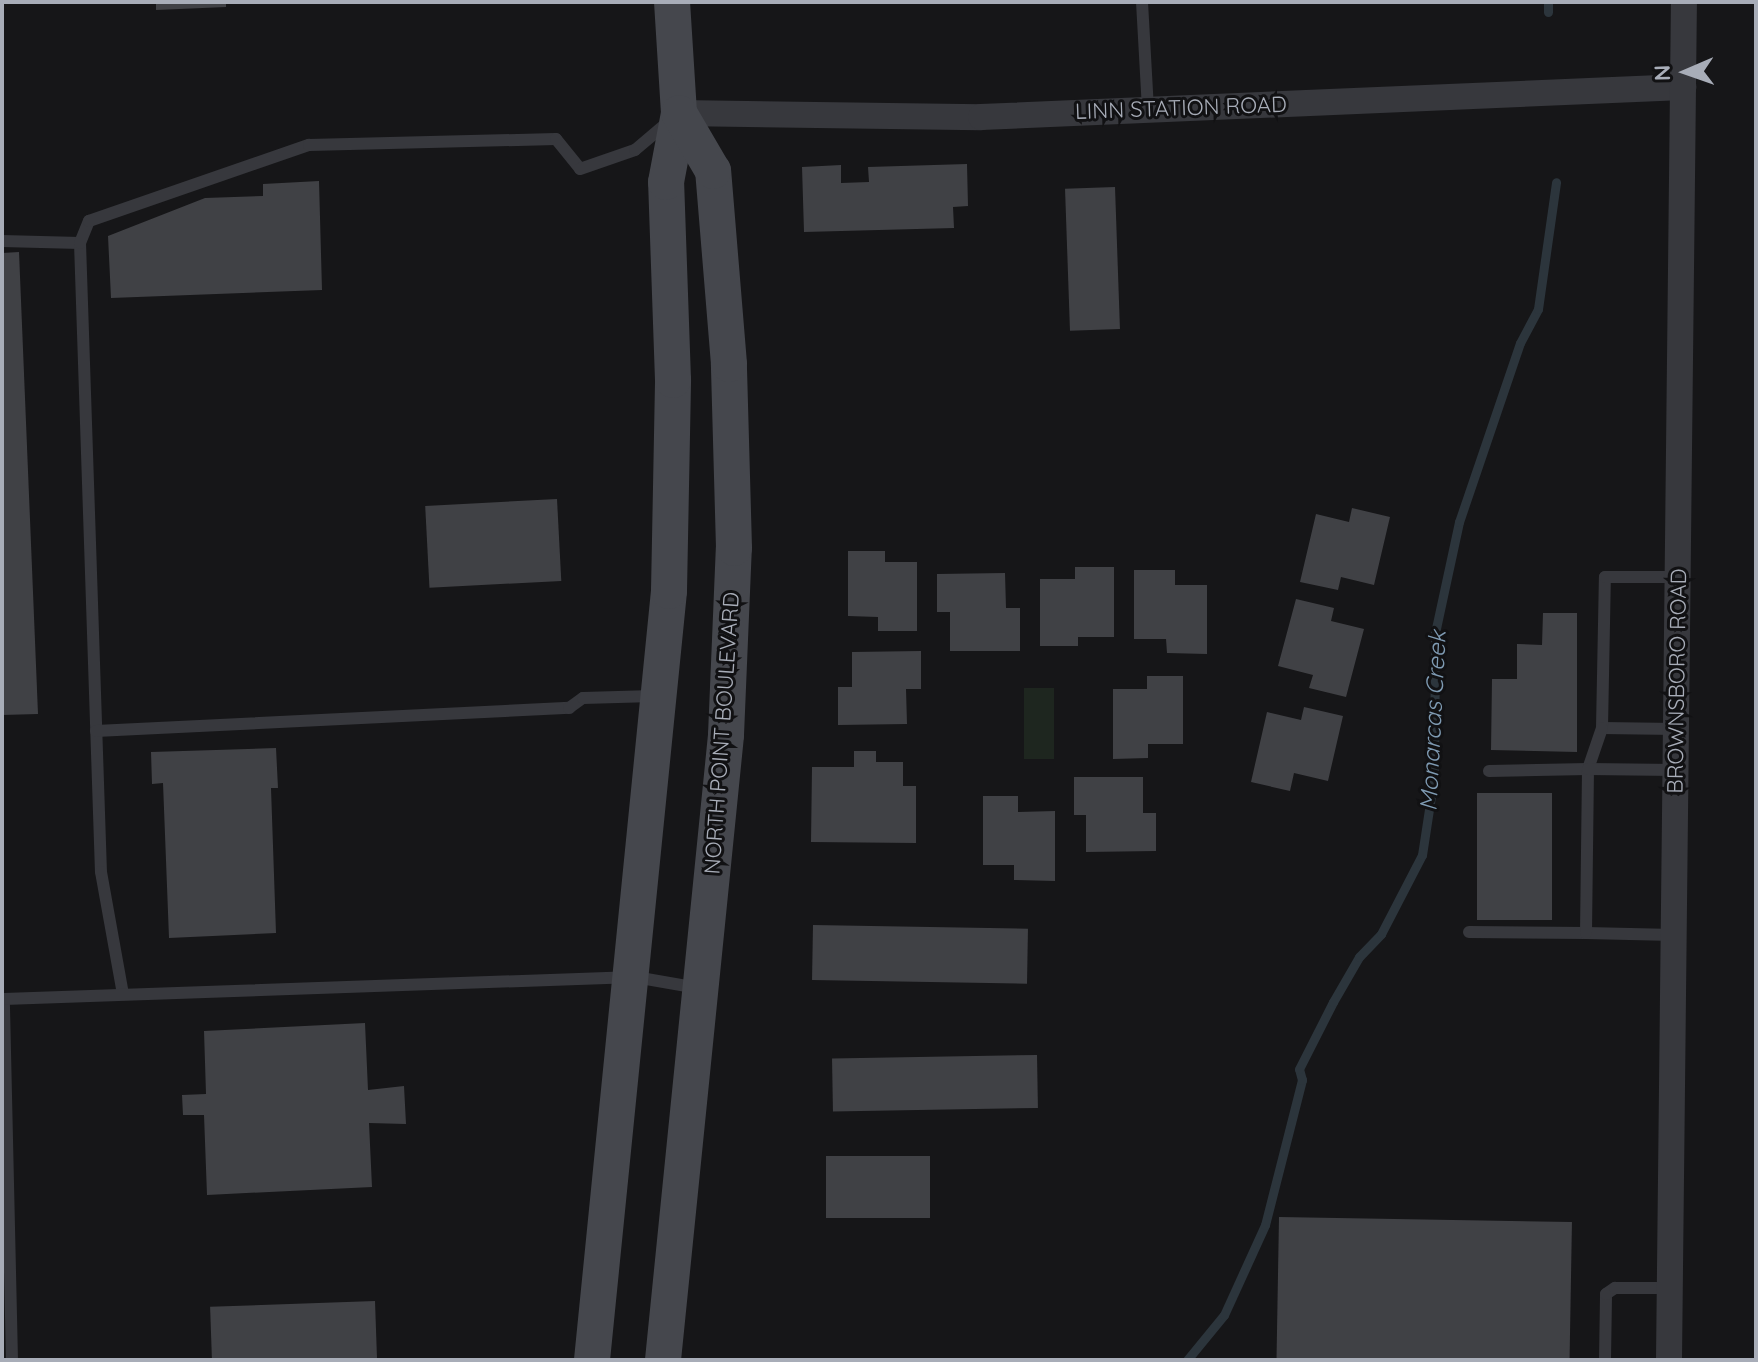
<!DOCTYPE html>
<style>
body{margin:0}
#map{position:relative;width:1758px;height:1362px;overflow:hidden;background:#161618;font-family:Quicksand,sans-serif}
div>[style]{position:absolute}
.green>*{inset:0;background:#1e261f;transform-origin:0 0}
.stream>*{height:9px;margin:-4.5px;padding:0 4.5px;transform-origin:4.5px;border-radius:4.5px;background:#2c353c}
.building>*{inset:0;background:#404145;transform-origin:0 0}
.lane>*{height:12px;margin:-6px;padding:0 6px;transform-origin:6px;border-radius:6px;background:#37383d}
.street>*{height:26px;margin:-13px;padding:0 13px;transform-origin:13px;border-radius:13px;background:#37383d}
.secondary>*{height:36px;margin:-18px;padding:0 18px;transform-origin:18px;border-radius:18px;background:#45474d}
span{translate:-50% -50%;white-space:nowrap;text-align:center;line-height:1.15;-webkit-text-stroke:6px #111113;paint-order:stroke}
.street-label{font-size:22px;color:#a8adb8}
.water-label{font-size:24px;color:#7f9bb3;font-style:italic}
.frame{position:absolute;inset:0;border:4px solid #a8adb8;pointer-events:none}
.north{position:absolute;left:1646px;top:32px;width:80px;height:80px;-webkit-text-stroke:6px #111113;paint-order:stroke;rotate:268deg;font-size:22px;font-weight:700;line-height:32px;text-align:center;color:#a8adb8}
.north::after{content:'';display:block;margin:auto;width:28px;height:36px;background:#a8adb8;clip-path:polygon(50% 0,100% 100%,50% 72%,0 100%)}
</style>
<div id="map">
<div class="green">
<div style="left:1024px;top:688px;width:30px;height:71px"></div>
</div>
<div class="stream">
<div style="left:1548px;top:2px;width:10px;rotate:90deg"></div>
<div style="left:1187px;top:1360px;width:58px;rotate:-50.6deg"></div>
<div style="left:1224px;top:1315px;width:99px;rotate:-65.5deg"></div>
<div style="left:1265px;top:1225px;width:150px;rotate:-75.7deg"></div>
<div style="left:1302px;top:1080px;width:11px;rotate:-105deg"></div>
<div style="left:1299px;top:1069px;width:75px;rotate:-63.1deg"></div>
<div style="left:1333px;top:1002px;width:52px;rotate:-60deg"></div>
<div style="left:1359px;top:957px;width:32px;rotate:-46deg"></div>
<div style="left:1381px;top:934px;width:89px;rotate:-62.6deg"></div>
<div style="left:1422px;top:855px;width:79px;rotate:-81.3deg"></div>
<div style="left:1434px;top:777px;width:144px;rotate:-89.6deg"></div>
<div style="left:1435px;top:633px;width:114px;rotate:-77.8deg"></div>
<div style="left:1459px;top:522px;width:189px;rotate:-71.2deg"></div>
<div style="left:1520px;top:343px;width:38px;rotate:-62deg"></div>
<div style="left:1538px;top:309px;width:128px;rotate:-81.9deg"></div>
</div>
<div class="building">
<div style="clip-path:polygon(156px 2px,226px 2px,226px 7px,156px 10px)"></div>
<div style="clip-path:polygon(967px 164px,968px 206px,953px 207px,954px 228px,804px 232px,802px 167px,841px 165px,841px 183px,869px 182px,868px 167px)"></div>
<div style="clip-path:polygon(319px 181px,322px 290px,111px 298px,108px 236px,205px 198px,263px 196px,263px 184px)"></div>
<div style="left:1115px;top:187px;width:142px;height:50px;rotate:88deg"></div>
<div style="clip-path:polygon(19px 252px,38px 714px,2px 715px,2px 253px)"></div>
<div style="left:557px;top:499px;width:82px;height:132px;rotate:87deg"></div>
<div style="clip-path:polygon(1352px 508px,1390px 517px,1374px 585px,1341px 577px,1338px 590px,1300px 582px,1316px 514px,1349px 522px)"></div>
<div style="clip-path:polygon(848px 551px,885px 551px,885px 562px,917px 562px,917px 631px,878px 631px,878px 617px,848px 616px)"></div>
<div style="clip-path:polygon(1075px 567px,1114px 567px,1114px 637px,1078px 637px,1078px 646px,1040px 646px,1040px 579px,1075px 579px)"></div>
<div style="clip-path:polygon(1134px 570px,1175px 570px,1175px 585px,1207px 585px,1207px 654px,1167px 653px,1166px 639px,1134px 639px)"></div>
<div style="clip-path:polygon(1005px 573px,1006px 608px,1020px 608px,1020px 651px,950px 651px,950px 612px,937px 612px,937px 574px)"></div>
<div style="clip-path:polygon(1296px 599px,1334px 608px,1331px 621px,1364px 629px,1346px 697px,1309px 688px,1313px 675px,1278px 666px)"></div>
<div style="clip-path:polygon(1543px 613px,1577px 613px,1577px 752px,1491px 750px,1492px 679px,1517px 679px,1517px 644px,1542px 645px)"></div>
<div style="clip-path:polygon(921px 651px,921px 689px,906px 689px,907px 724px,838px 725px,838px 687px,852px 687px,852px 652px)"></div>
<div style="clip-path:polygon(1147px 676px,1183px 676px,1183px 744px,1148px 744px,1148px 758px,1113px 759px,1113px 689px,1147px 689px)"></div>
<div style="clip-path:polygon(1304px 707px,1343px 716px,1328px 781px,1294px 773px,1290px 791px,1251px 782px,1267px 712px,1301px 720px)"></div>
<div style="clip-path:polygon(276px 748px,278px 788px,271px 788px,276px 933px,169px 938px,163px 783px,152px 784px,151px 752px)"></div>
<div style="clip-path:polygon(854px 751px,876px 751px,876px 762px,903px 762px,903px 786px,916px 786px,916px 843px,811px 842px,812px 767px,854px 767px)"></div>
<div style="clip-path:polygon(1074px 777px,1143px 777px,1143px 813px,1156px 813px,1156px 851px,1086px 852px,1086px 815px,1074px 815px)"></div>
<div style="left:1477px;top:793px;width:75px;height:127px"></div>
<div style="clip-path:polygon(983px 796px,1018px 796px,1018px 812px,1055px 811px,1055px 881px,1014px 880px,1014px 865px,983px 865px)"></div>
<div style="left:813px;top:925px;width:215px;height:55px;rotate:1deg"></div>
<div style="clip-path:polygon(365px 1023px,368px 1090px,404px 1086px,406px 1124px,369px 1123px,372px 1187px,207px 1195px,204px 1115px,183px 1115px,182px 1095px,206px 1094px,204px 1031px)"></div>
<div style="left:1037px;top:1055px;width:53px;height:205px;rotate:89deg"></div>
<div style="left:826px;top:1156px;width:104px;height:62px"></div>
<div style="left:1279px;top:1217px;width:293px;height:143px;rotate:1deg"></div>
<div style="left:375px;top:1301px;width:59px;height:165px;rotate:88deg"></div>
</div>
<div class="lane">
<div style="left:1142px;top:2px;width:108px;rotate:86.8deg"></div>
<div style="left:2px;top:241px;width:78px;rotate:1.5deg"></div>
<div style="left:80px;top:243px;width:629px;rotate:88.09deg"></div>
<div style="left:101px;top:872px;width:124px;rotate:79.8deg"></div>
<div style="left:80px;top:243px;width:24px;rotate:-68deg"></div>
<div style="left:89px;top:221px;width:233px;rotate:-19.1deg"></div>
<div style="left:309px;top:145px;width:247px;rotate:-1.4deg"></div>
<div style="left:556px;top:139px;width:38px;rotate:51deg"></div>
<div style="left:580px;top:169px;width:58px;rotate:-19.1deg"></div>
<div style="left:635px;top:150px;width:42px;rotate:-40.2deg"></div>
<div style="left:1676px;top:729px;width:74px;rotate:-179.2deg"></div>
<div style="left:1602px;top:728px;width:151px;rotate:-88.9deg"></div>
<div style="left:1605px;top:577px;width:73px"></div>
<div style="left:96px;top:731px;width:474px;rotate:-2.8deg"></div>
<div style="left:569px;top:708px;width:17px;rotate:-36deg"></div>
<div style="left:583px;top:698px;width:70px;rotate:-1.6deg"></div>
<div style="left:1489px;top:771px;width:99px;rotate:-1.2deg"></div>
<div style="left:1588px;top:769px;width:43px;rotate:-71.1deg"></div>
<div style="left:1469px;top:932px;width:117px;rotate:0.5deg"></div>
<div style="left:1674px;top:935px;width:88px;rotate:-178.7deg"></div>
<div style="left:1586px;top:933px;width:164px;rotate:-89.3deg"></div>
<div style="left:1588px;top:769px;width:87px;rotate:0.7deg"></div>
<div style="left:12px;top:1360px;width:361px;rotate:-91.3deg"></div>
<div style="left:4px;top:999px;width:631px;rotate:-2deg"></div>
<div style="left:635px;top:977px;width:64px;rotate:9.9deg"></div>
<div style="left:1605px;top:1360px;width:66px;rotate:-89.1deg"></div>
<div style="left:1606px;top:1294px;width:11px;rotate:-34deg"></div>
<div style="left:1615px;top:1288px;width:55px"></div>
</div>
<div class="street">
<div style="left:679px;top:113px;width:302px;rotate:0.8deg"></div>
<div style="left:981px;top:117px;width:703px;rotate:-2.45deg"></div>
<div style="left:1669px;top:1360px;width:1358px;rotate:-89.37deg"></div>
</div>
<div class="secondary">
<div style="left:592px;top:1360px;width:773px;rotate:-84.28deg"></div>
<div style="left:669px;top:591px;width:211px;rotate:-88.9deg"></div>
<div style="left:673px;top:380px;width:198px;rotate:-92deg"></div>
<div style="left:666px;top:182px;width:70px;rotate:-79.3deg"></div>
<div style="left:679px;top:113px;width:111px;rotate:-93.6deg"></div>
<div style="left:663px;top:1360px;width:628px;rotate:-84.24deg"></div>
<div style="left:726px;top:735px;width:187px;rotate:-87.6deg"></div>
<div style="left:734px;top:548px;width:184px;rotate:-91.6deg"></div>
<div style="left:729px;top:364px;width:194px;rotate:-94.7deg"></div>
<div style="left:713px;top:171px;width:67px;rotate:-120.4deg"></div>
</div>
<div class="street-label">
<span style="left:1181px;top:108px;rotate:-2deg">LINN STATION ROAD</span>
<span style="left:1677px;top:681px;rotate:-89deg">BROWNSBORO ROAD</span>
<span style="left:722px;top:733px;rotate:-86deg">NORTH POINT BOULEVARD</span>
</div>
<div class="water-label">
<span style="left:1433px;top:721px;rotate:-87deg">Monarcas Creek</span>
</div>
<div class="frame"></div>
<div class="north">N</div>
</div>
